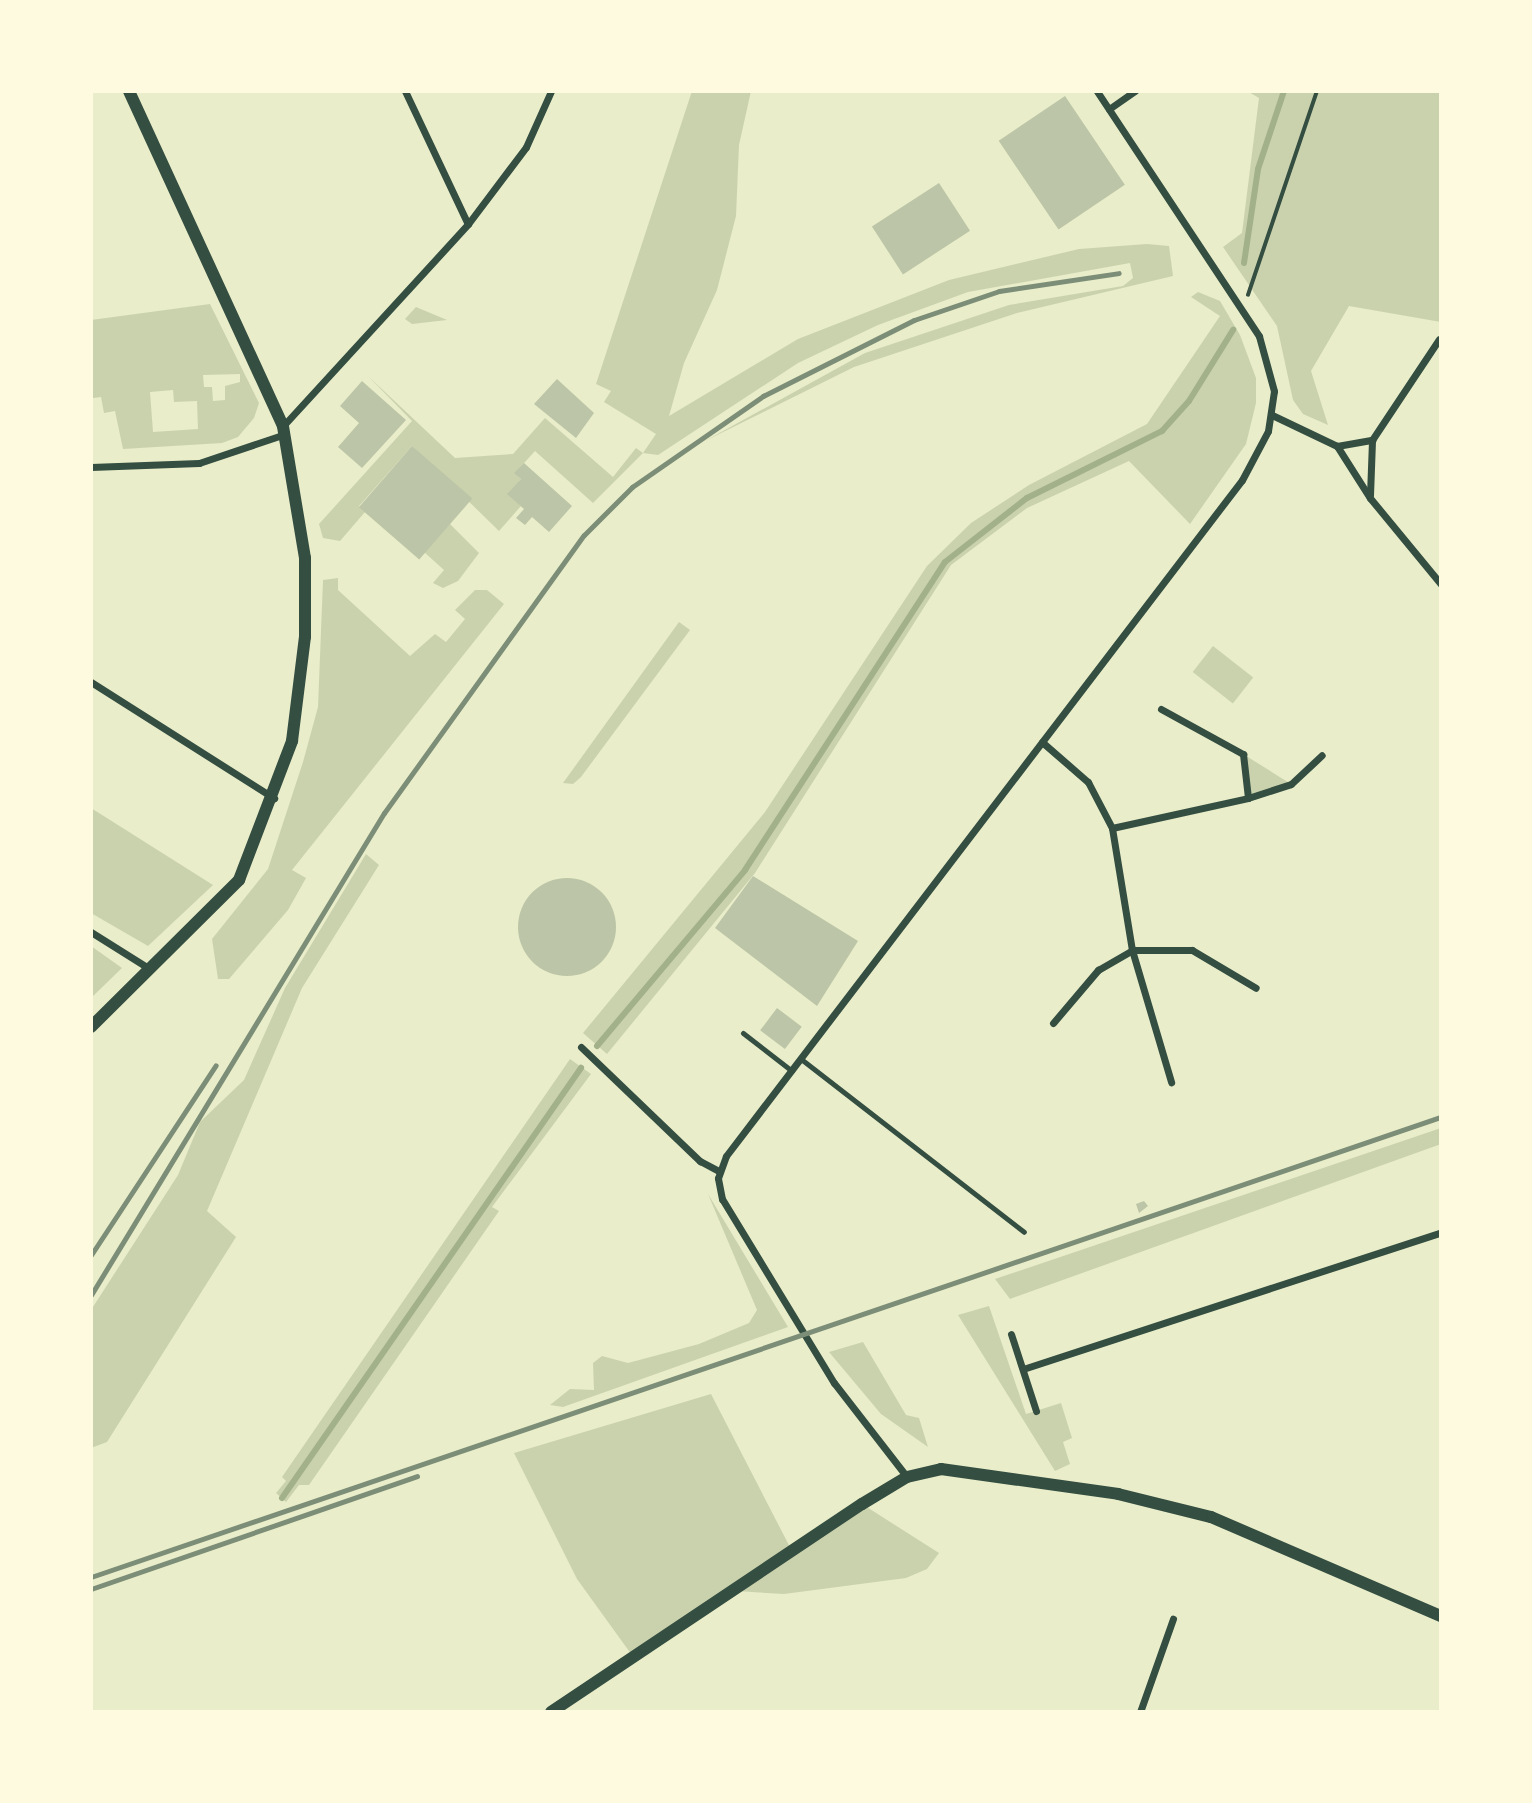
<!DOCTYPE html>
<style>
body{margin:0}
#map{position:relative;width:1532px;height:1803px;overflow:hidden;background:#e9edc9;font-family:"Libre Baskerville",serif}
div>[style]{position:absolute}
.green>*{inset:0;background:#cad2ad;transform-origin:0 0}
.stream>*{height:6px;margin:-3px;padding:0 3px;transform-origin:3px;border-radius:3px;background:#a3b18a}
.building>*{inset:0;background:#bcc5a7;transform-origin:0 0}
.round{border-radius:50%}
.path>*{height:3.5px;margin:-1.75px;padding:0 1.75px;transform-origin:1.75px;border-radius:1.75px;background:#344e41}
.service>*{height:5px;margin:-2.5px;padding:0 2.5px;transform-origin:2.5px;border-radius:2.5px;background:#344e41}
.minor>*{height:7px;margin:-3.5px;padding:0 3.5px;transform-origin:3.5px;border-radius:3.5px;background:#344e41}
.tertiary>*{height:12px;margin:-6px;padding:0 6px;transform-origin:6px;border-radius:6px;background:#344e41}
.rail>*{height:5px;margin:-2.5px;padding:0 2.5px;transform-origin:2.5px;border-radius:2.5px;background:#7c8e77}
span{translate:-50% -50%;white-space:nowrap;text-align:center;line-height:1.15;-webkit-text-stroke:7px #fefae0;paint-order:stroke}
.frame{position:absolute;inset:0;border:93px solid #fefae0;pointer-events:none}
</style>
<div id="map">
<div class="green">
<div style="clip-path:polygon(692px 91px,751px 91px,739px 145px,736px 216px,717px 290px,684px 363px,669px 416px,798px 339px,949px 280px,1079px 249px,1147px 244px,1169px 246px,1173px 276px,1017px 313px,854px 367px,705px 441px,865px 353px,1009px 305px,1123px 286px,1133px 278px,1130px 263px,968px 292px,878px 325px,798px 363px,658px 455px,643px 453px,593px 503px,535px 451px,515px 473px,521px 479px,508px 494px,521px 506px,499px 531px,412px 446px,359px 506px,365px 512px,340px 541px,323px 538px,319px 524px,412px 421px,368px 376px,455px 458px,513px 454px,545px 418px,613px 477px,636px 448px,643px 453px,656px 434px,604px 402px,611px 391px,596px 384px)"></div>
<div style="clip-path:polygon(1247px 91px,1441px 91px,1441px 322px,1349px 306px,1311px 371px,1328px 425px,1303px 414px,1293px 400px,1277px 326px,1223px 247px,1242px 233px,1259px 98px)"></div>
<div style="clip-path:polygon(1198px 292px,1220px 301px,1240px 335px,1256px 378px,1256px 403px,1246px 444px,1190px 524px,1129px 461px,1027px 508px,951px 565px,755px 873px,607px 1054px,583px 1033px,765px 812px,927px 566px,971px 523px,1029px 485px,1147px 424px,1220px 316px,1191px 297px)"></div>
<div style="clip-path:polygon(evenodd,210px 304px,259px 403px,254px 418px,238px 437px,222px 443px,123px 449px,115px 411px,104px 413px,101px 397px,93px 398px,91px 407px,91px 320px,210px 304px,240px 374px,240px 382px,225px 386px,225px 400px,213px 401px,212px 387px,204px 387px,203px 375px,240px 374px,210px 304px,173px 390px,174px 402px,197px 401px,198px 429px,153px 432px,150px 392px,173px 390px)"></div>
<div style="clip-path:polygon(416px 307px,447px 320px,412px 324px,405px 319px)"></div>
<div style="clip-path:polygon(450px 524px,479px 553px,458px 581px,443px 588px,433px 583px,444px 570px,424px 552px)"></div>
<div style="clip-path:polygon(338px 578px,338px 590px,410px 656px,435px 634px,446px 642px,465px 619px,455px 610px,475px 590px,487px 590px,504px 604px,292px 870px,306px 878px,288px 910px,229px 979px,218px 979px,212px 939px,268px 869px,303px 762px,318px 707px,323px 580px)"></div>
<div style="clip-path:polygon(679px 622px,690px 630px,581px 777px,573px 784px,563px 783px)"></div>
<div style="left:1213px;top:646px;width:51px;height:33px;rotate:38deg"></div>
<div style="clip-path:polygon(1243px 754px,1291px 784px,1248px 798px)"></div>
<div style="clip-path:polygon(91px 808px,213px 885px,148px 946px,91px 913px)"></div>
<div style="clip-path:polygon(366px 854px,379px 865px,302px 988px,207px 1211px,236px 1237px,107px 1442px,91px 1448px,91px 1310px,178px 1175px,200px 1122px,244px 1080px,285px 988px)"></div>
<div style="clip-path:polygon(91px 946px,122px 968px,91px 998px)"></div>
<div style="clip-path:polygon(570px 1059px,591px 1074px,492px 1207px,499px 1211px,309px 1485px,299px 1485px,286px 1502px,276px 1493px,286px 1481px,282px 1477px)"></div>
<div style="clip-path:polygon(1441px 1128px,1441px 1144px,1010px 1299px,995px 1279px)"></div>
<div style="clip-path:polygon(708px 1194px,788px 1327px,563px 1407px,550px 1405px,570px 1389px,594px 1390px,593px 1363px,602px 1356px,628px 1363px,699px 1344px,749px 1323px,757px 1310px)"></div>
<div style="clip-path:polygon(989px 1306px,1026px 1414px,1061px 1403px,1072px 1438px,1063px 1442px,1070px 1464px,1055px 1471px,958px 1315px)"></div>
<div style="clip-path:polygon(863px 1342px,906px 1415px,919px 1418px,928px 1447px,881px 1414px,829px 1352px)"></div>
<div style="clip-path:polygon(711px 1394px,793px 1553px,862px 1504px,939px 1553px,927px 1569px,906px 1578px,784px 1594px,736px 1591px,634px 1658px,577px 1579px,514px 1453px)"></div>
</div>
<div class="stream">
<div style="left:1244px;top:263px;width:95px;rotate:-81.5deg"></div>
<div style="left:1258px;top:169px;width:82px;rotate:-71.6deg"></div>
<div style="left:597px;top:1046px;width:230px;rotate:-49.9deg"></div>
<div style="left:745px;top:870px;width:367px;rotate:-57deg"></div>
<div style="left:945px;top:562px;width:104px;rotate:-38deg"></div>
<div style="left:1027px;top:498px;width:151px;rotate:-26.4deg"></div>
<div style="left:1162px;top:431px;width:40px;rotate:-48deg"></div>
<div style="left:1189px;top:401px;width:84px;rotate:-58.2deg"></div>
<div style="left:282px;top:1498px;width:524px;rotate:-55.19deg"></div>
</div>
<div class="building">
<div style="left:1065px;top:96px;width:107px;height:80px;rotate:56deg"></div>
<div style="left:939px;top:183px;width:57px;height:80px;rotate:57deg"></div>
<div style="clip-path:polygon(557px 379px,594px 413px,576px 438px,534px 404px)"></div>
<div style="clip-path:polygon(362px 381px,406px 420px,362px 468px,338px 447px,359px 423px,340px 406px)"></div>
<div style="left:412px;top:446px;width:80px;height:81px;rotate:41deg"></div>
<div style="clip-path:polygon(524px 463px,572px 506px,549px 532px,532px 517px,525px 525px,516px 518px,524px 509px,507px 494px,521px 479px,514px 473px)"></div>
<div style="clip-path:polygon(753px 876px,858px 941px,817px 1006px,715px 928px)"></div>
<div class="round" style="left:518px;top:878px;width:98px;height:98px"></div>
<div style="left:777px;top:1008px;width:31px;height:28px;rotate:37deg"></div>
<div style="clip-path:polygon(1144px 1201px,1148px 1206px,1139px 1213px,1136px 1204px)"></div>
</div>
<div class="path">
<div style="left:1248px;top:295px;width:215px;rotate:-71.3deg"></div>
</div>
<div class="service">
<div style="left:743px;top:1033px;width:62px;rotate:37.8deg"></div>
<div style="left:801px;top:1059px;width:282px;rotate:37.8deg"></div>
</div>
<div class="minor">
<div style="left:405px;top:91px;width:147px;rotate:64.7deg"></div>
<div style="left:1109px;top:109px;width:32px;rotate:-35deg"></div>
<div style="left:1272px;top:415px;width:72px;rotate:25.5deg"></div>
<div style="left:1337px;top:446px;width:62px;rotate:57.6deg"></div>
<div style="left:1370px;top:498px;width:112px;rotate:50.5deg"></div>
<div style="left:283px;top:426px;width:274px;rotate:-47.5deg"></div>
<div style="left:468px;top:224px;width:96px;rotate:-53deg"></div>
<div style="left:526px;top:147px;width:61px;rotate:-65.9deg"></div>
<div style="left:1337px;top:446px;width:36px;rotate:-10deg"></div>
<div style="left:1372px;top:440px;width:121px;rotate:-56.4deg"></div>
<div style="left:91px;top:467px;width:108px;rotate:-2.1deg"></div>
<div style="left:199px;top:463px;width:91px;rotate:-18.6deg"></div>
<div style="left:1370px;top:495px;width:55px;rotate:-87.9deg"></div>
<div style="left:91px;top:682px;width:217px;rotate:32.4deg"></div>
<div style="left:1161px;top:709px;width:94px;rotate:28.8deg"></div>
<div style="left:1243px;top:754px;width:44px;rotate:83.5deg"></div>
<div style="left:1248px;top:798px;width:45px;rotate:-18deg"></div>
<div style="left:1291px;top:784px;width:42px;rotate:-43.1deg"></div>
<div style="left:1042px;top:742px;width:61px;rotate:41deg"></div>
<div style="left:1088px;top:782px;width:52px;rotate:62.4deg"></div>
<div style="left:1112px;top:828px;width:124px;rotate:80.7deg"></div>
<div style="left:1132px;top:950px;width:138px;rotate:73.5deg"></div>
<div style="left:1112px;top:828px;width:139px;rotate:-12.4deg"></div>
<div style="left:91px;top:932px;width:70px;rotate:32.1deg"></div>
<div style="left:1053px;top:1023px;width:70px;rotate:-49.7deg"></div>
<div style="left:1098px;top:970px;width:39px;rotate:-30deg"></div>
<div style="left:1132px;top:950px;width:60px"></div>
<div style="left:1192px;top:950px;width:74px;rotate:30.7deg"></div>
<div style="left:581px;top:1047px;width:165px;rotate:43.8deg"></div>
<div style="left:700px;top:1161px;width:21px;rotate:28deg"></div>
<div style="left:1011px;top:1334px;width:81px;rotate:72deg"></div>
<div style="left:1023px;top:1369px;width:440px;rotate:-18.1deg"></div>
<div style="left:907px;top:1477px;width:119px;rotate:-127.8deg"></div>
<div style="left:834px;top:1383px;width:215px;rotate:-121.3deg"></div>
<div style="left:722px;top:1199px;width:21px;rotate:-101deg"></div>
<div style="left:718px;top:1178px;width:23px;rotate:-70deg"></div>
<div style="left:726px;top:1156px;width:850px;rotate:-52.65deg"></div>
<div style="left:1242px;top:480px;width:55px;rotate:-62deg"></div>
<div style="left:1268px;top:431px;width:40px;rotate:-81.5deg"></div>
<div style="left:1274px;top:391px;width:57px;rotate:-105.3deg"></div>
<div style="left:1259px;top:336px;width:294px;rotate:-123.5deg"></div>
<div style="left:1140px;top:1712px;width:99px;rotate:-70.5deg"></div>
</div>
<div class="tertiary">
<div style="left:91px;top:1027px;width:209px;rotate:-44.8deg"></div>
<div style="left:239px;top:880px;width:149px;rotate:-69.1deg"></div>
<div style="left:292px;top:741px;width:105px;rotate:-82.9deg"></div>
<div style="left:305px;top:637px;width:79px;rotate:-90deg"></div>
<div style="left:305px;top:558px;width:134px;rotate:-99.5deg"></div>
<div style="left:283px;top:426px;width:369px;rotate:-114.7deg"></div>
<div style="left:551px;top:1712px;width:374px;rotate:-33.8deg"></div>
<div style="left:862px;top:1504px;width:52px;rotate:-31deg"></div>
<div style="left:907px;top:1477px;width:35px;rotate:-13deg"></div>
<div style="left:941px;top:1469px;width:179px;rotate:8deg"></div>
<div style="left:1118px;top:1494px;width:96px;rotate:13.9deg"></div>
<div style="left:1211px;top:1517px;width:250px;rotate:23.3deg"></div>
</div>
<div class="rail">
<div style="left:91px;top:1255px;width:227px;rotate:-56.7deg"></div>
<div style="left:91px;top:1295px;width:564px;rotate:-58.71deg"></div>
<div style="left:384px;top:813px;width:342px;rotate:-54.3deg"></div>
<div style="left:584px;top:535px;width:68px;rotate:-45deg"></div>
<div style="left:632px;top:487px;width:160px;rotate:-34.8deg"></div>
<div style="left:763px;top:396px;width:169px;rotate:-26.7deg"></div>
<div style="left:914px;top:320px;width:90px;rotate:-18.8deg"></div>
<div style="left:999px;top:291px;width:121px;rotate:-8.5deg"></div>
<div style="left:91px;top:1577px;width:1426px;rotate:-18.82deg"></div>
<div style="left:91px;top:1589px;width:345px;rotate:-19.1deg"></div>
</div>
<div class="frame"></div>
</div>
